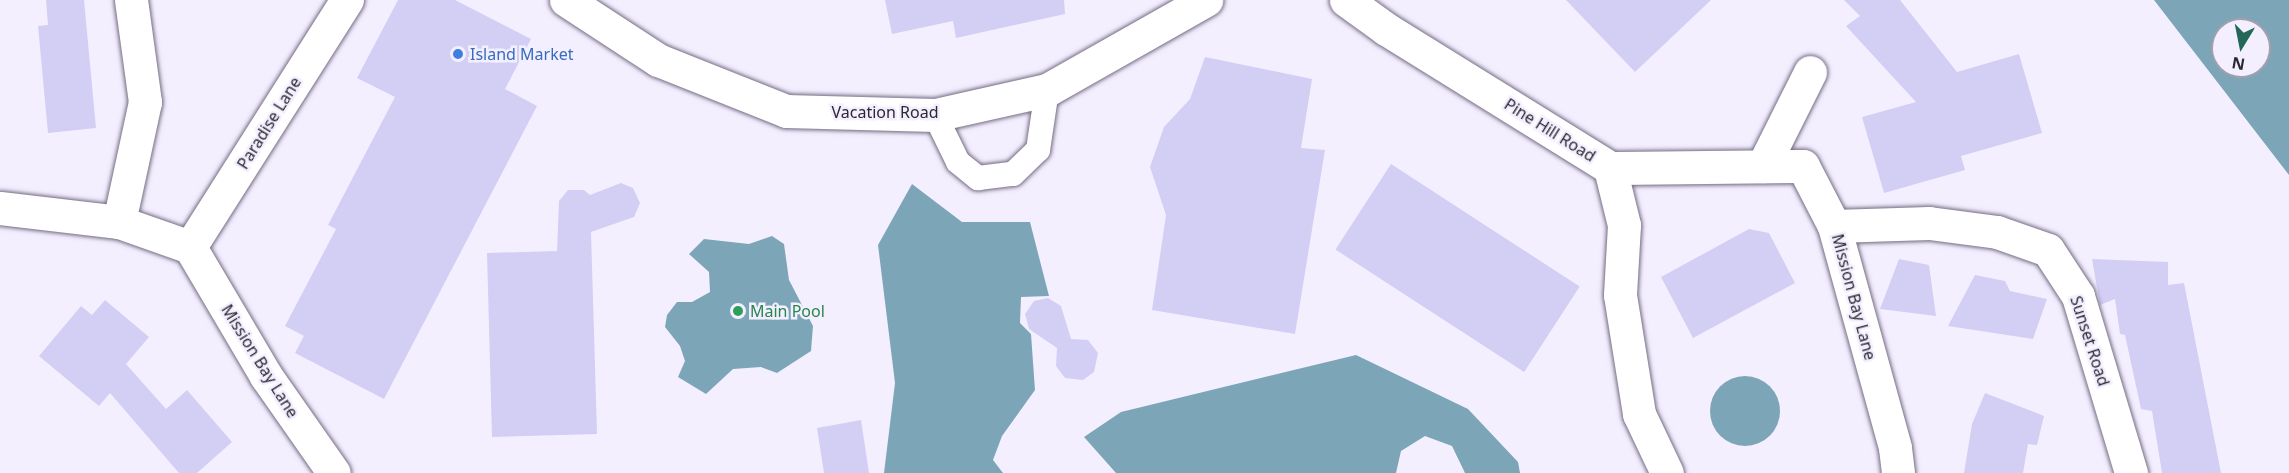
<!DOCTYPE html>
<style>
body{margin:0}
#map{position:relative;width:2289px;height:473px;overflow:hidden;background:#f4efff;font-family:"Noto Sans",sans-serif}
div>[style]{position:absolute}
.water>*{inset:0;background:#7ca6b8}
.round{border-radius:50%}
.building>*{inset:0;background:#d3cef4;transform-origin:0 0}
.roads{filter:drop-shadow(0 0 2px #756d84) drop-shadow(0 0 2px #756d84)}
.service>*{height:24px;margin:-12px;padding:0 12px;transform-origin:12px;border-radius:12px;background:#fff}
.minor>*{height:33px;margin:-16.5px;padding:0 16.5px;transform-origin:16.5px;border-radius:16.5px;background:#fff}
.dots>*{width:16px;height:16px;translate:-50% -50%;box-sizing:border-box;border:3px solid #f4efff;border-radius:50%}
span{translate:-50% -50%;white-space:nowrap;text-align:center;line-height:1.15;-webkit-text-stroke:5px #f4efff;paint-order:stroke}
.shop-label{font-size:16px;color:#366cbe}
.left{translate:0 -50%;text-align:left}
.street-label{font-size:16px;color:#2b2832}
.leisure-label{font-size:16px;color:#27864d}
.north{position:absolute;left:2211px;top:18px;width:60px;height:60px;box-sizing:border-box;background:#f4efff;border:2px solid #a49fad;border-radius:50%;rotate:190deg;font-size:16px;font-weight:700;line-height:24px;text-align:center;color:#2b2832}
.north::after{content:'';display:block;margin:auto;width:21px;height:27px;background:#236759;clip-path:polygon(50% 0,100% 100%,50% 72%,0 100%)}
</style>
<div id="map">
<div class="water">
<div style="clip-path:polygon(evenodd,2154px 0,2289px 0,2289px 175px,2154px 0,2223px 30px,2259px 30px,2259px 66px,2223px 66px,2223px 30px)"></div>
<div style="clip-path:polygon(912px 184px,962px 222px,1030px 222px,1049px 296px,1021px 297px,1020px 323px,1031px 334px,1035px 390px,1002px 436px,993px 460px,1003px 473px,884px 473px,895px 383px,878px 245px)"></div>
<div style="clip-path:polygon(772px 236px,784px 244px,789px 280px,813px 326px,811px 351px,777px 373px,761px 367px,733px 369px,706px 394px,678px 377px,685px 361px,680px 346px,665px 327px,667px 315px,677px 302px,692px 302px,710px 292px,709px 272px,689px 254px,704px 239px,749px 244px)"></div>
<div style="clip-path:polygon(1356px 355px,1468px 409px,1518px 462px,1520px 473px,1465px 473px,1452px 446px,1425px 436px,1401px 451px,1396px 473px,1116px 473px,1084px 437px,1121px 412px)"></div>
<div class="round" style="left:1710px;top:376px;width:70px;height:70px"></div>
</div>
<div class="building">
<div style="clip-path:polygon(46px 0,84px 0,96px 128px,48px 133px,38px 26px,48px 25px)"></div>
<div style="clip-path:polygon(398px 0,455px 0,531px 39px,505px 89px,537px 106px,384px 399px,295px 353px,304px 336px,285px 326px,336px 229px,328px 225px,395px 97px,357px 78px)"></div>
<div style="clip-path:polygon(885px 0,1064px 0,1065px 14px,956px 38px,953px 21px,892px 34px)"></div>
<div style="clip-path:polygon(1566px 0,1711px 0,1635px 72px)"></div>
<div style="clip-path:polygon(1844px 0,1900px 0,1957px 72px,2019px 54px,2042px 133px,1961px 156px,1965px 170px,1884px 193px,1862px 117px,1916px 102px,1846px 26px,1860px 16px)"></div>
<div style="clip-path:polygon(1205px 57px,1312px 79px,1301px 148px,1325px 150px,1295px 334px,1152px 310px,1166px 215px,1150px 167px,1164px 127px,1190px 99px)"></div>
<div style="left:1391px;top:164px;width:225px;height:102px;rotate:33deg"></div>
<div style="clip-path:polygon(621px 183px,633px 188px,640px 203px,634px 217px,591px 232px,597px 434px,492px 437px,487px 253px,557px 251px,559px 201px,568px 190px,584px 190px,590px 195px)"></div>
<div style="clip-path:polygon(1749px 229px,1769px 233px,1795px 283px,1693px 338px,1661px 277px)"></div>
<div style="clip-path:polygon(1899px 259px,1929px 265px,1936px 316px,1880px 309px)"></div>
<div style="clip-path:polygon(2092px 259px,2168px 262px,2168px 285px,2184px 283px,2221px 473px,2162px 473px,2152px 411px,2141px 409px,2125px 335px,2120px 334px,2115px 299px,2100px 305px)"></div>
<div style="clip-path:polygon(1975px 275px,2005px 281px,2010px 291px,2047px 299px,2033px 339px,1948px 326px)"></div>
<div style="clip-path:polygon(1048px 298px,1061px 306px,1071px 339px,1088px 340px,1098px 353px,1094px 372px,1083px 380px,1065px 378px,1056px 366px,1057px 348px,1029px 329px,1025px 314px,1034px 301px)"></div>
<div style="clip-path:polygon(105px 300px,149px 337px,126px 364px,166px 409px,187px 390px,232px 442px,197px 473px,179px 473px,110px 393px,99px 406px,39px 356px,81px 306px,92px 315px)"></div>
<div style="clip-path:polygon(1985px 393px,2044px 416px,2037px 445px,2028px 444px,2023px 473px,1964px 473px,1972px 424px)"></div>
<div style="clip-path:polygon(861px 420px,869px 473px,824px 473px,817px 428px)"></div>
</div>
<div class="roads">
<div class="service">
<div style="left:935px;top:115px;width:52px;rotate:63.9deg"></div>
<div style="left:958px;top:162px;width:26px;rotate:39deg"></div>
<div style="left:978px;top:178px;width:35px;rotate:-7deg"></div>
<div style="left:1013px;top:174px;width:35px;rotate:-44deg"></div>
<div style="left:1038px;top:150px;width:61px;rotate:-81.5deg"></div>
</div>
<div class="minor">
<div style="left:566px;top:0;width:110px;rotate:33.1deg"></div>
<div style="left:658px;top:60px;width:138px;rotate:21.7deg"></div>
<div style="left:786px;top:111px;width:149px;rotate:1.5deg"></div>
<div style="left:935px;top:115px;width:115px;rotate:-12.6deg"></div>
<div style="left:1047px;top:90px;width:183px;rotate:-29.5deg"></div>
<div style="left:1346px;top:0;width:49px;rotate:35.9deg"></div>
<div style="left:1386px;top:29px;width:264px;rotate:31.8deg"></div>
<div style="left:1610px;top:168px;width:59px;rotate:76.2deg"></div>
<div style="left:1624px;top:225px;width:70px;rotate:93.3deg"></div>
<div style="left:1620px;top:295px;width:121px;rotate:80.9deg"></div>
<div style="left:1639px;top:414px;width:65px;rotate:64.6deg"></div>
<div style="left:1763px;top:166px;width:105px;rotate:-63.4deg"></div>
<div style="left:1610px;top:168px;width:193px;rotate:-0.6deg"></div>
<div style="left:1803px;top:166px;width:68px;rotate:62.7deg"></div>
<div style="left:1834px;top:226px;width:230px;rotate:74.6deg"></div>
<div style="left:1895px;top:448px;width:25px;rotate:83deg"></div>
<div style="left:0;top:208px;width:120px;rotate:6.7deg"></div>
<div style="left:119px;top:222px;width:75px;rotate:19.4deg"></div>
<div style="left:119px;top:222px;width:123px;rotate:-77.8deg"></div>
<div style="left:145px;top:102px;width:103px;rotate:-97.8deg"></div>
<div style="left:1834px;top:226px;width:95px;rotate:-1.8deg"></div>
<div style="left:1929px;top:223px;width:69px;rotate:7.5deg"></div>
<div style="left:1997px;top:232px;width:54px;rotate:19.4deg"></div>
<div style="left:2048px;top:250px;width:55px;rotate:56.9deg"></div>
<div style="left:2078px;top:296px;width:185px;rotate:73.3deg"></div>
<div style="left:190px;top:247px;width:293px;rotate:-57.6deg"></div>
<div style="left:190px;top:247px;width:150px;rotate:59.5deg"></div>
<div style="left:266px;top:376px;width:118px;rotate:55deg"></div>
</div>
</div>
<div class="dots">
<div style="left:458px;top:54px;background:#3f7fe0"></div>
<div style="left:738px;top:311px;background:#2e9e5b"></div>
</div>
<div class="shop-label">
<span class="left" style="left:470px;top:54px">Island Market</span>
</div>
<div class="street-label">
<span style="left:885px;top:112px">Vacation Road</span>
<span style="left:269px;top:123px;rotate:-58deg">Paradise Lane</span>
<span style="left:1550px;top:130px;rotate:32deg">Pine Hill Road</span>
<span style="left:1854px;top:297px;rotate:75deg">Mission Bay Lane</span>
<span style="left:2090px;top:341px;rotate:72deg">Sunset Road</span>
<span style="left:260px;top:361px;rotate:58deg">Mission Bay Lane</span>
</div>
<div class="leisure-label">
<span class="left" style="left:750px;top:311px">Main Pool</span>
</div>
<div class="north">N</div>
</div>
